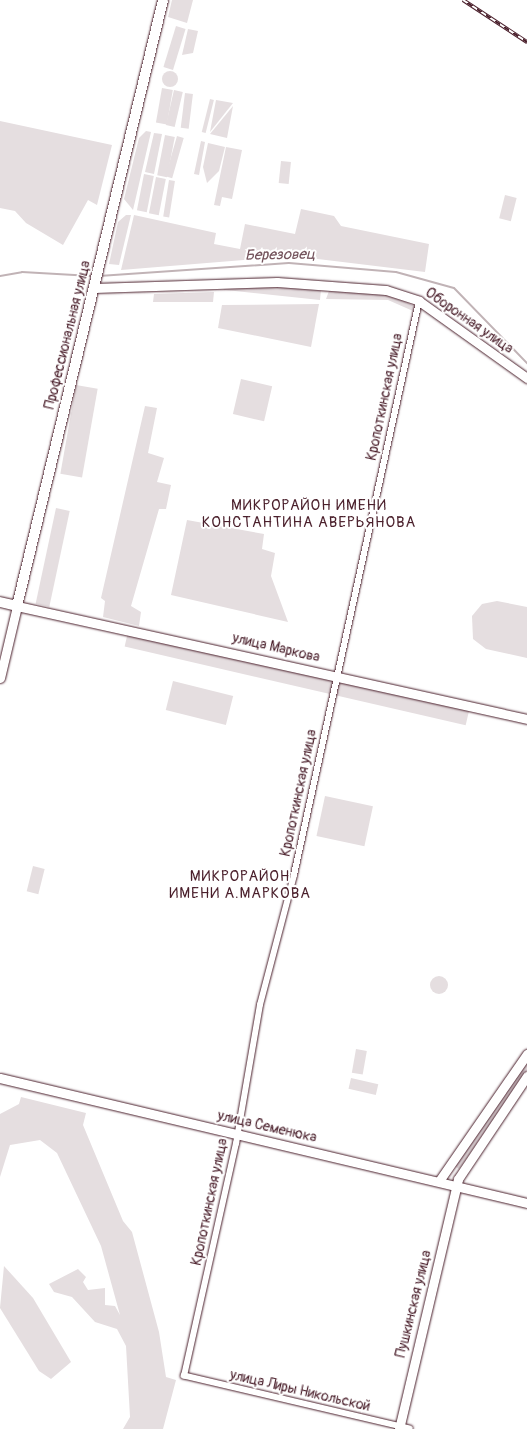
<!DOCTYPE html>
<meta charset="utf-8">
<style>
body{margin:0}
#map{position:relative;width:527px;height:1429px;overflow:hidden;background:#fff;font-family:Pangolin,sans-serif}
div>[style]{position:absolute}
.green>*{inset:0;background:#e5dee0;transform-origin:0 0}
.round{border-radius:50%}
.stream>*{height:2px;margin:-1px;padding:0 1px;transform-origin:1px;border-radius:1px;background:#c1b3b6}
.roads{filter:drop-shadow(0 0 1px #4a1f2b) drop-shadow(0 0 1px #4a1f2b)}
.street>*{height:5.5px;margin:-2.75px;padding:0 2.75px;transform-origin:2.75px;border-radius:2.75px;background:#fff}
.secondary>*{height:9px;margin:-4.5px;padding:0 4.5px;transform-origin:4.5px;border-radius:4.5px;background:#fff}
.primary>*{height:10px;margin:-5px;padding:0 5px;transform-origin:5px;border-radius:5px;background:#fff}
.rail>*{height:4px;margin-top:-2px;transform-origin:0;background:repeating-linear-gradient(90deg,#fff 0 5.5px,#4a1f2b 0 11px);box-sizing:border-box;border-block:1px solid #4a1f2b}
span{translate:-50% -50%;white-space:nowrap;text-align:center;line-height:1.15;-webkit-text-stroke:4px #fff;paint-order:stroke}
.street-label{font-size:14px;color:#4a1f2b}
.water-label{font-size:15px;color:#74535c;font-style:italic}
.neighbourhood-label{font-size:15px;color:#4a1f2b;letter-spacing:1px}
</style>
<div id="map">
<div class="green">
<div style="clip-path:polygon(172px 0,193px 0,187px 23px,168px 17px)"></div>
<div style="left:176px;top:26px;width:10px;height:43px;rotate:17deg"></div>
<div style="clip-path:polygon(188px 29px,198px 31px,193px 53px,182px 55px)"></div>
<div class="round" style="left:162px;top:71px;width:16px;height:16px"></div>
<div style="left:162px;top:88px;width:11px;height:35px;rotate:10deg"></div>
<div style="left:174px;top:90px;width:9px;height:36px;rotate:13deg"></div>
<div style="left:185px;top:93px;width:8px;height:35px;rotate:7deg"></div>
<div style="left:210px;top:99px;width:4px;height:34px;rotate:14deg"></div>
<div style="clip-path:polygon(216px 100px,233px 103px,210px 132px)"></div>
<div style="clip-path:polygon(233px 106px,227px 138px,210px 134px)"></div>
<div style="clip-path:polygon(0 121px,112px 145px,97px 205px,88px 200px,63px 245px,26px 223px,15px 211px,0 208px)"></div>
<div style="clip-path:polygon(146px 131px,151px 132px,133px 210px,124px 199px,139px 138px)"></div>
<div style="clip-path:polygon(154px 133px,162px 134px,154px 174px,145px 172px)"></div>
<div style="left:165px;top:135px;width:10px;height:41px;rotate:11deg"></div>
<div style="left:177px;top:136px;width:7px;height:42px;rotate:16deg"></div>
<div style="clip-path:polygon(201px 141px,205px 142px,199px 175px,194px 174px)"></div>
<div style="clip-path:polygon(208px 143px,225px 147px,219px 171px,207px 183px,203px 167px)"></div>
<div style="clip-path:polygon(226px 147px,242px 150px,232px 199px,222px 197px,220px 206px,214px 205px)"></div>
<div style="left:281px;top:161px;width:10px;height:22px;rotate:6deg"></div>
<div style="left:144px;top:174px;width:10px;height:37px;rotate:11deg"></div>
<div style="left:156px;top:177px;width:10px;height:37px;rotate:11deg"></div>
<div style="left:169px;top:180px;width:6px;height:37px;rotate:9deg"></div>
<div style="left:505px;top:195px;width:12px;height:24px;rotate:14deg"></div>
<div style="clip-path:polygon(301px 209px,334px 216px,341px 226px,429px 244px,425px 272px,293px 256px,121px 270px,134px 215px,216px 233px,214px 244px,240px 249px,245px 224px,295px 234px)"></div>
<div style="clip-path:polygon(126px 215px,131px 215px,119px 265px,109px 264px,118px 222px)"></div>
<div style="left:321px;top:290px;width:10px;height:97px;rotate:96deg"></div>
<div style="clip-path:polygon(329px 291px,388px 293px,416px 307px,413px 311px,388px 300px,326px 299px)"></div>
<div style="clip-path:polygon(214px 292px,213px 302px,153px 302px,154px 294px)"></div>
<div style="clip-path:polygon(319px 304px,311px 347px,218px 328px,222px 305px)"></div>
<div style="left:241px;top:379px;width:32px;height:36px;rotate:13deg"></div>
<div style="left:76px;top:385px;width:22px;height:90px;rotate:10deg"></div>
<div style="clip-path:polygon(145px 406px,157px 408px,148px 453px,164px 458px,157px 482px,171px 485px,166px 509px,159px 509px,131px 606px,141px 612px,139px 626px,103px 617px,105px 601px,101px 598px)"></div>
<div style="left:56px;top:508px;width:14px;height:98px;rotate:12deg"></div>
<div style="clip-path:polygon(187px 520px,264px 534px,262px 549px,275px 553px,271px 576px,288px 622px,171px 595px)"></div>
<div style="clip-path:polygon(497px 601px,527px 607px,527px 658px,486px 649px,473px 639px,472px 616px,482px 604px)"></div>
<div style="left:128px;top:632px;width:350px;height:15px;rotate:13deg"></div>
<div style="left:173px;top:681px;width:62px;height:30px;rotate:14deg"></div>
<div style="left:325px;top:796px;width:49px;height:41px;rotate:12deg"></div>
<div style="left:33px;top:866px;width:12px;height:26px;rotate:14deg"></div>
<div class="round" style="left:430px;top:976px;width:18px;height:18px"></div>
<div style="left:356px;top:1049px;width:11px;height:24px;rotate:10deg"></div>
<div style="clip-path:polygon(527px 1059px,527px 1070px,459px 1169px,453px 1165px)"></div>
<div style="left:351px;top:1078px;width:28px;height:11px;rotate:13deg"></div>
<div style="clip-path:polygon(21px 1097px,86px 1113px,83px 1125px,123px 1221px,132px 1232px,159px 1332px,166px 1377px,176px 1380px,163px 1429px,123px 1429px,130px 1417px,126px 1346px,117px 1329px,95px 1322px,72px 1297px,54px 1292px,49px 1284px,78px 1269px,86px 1277px,83px 1282px,88px 1290px,105px 1288px,105px 1305px,115px 1306px,120px 1315px,101px 1246px,57px 1153px,40px 1140px,10px 1145px,0 1177px,0 1114px,19px 1104px)"></div>
<div style="clip-path:polygon(4px 1266px,33px 1298px,71px 1362px,51px 1379px,39px 1371px,0 1308px)"></div>
</div>
<div class="stream">
<div style="left:0;top:276px;width:22px;rotate:-10deg"></div>
<div style="left:22px;top:272px;width:70px;rotate:3.3deg"></div>
<div style="left:99px;top:276px;width:190px;rotate:-3.9deg"></div>
<div style="left:289px;top:263px;width:107px;rotate:4.8deg"></div>
<div style="left:396px;top:272px;width:60px;rotate:15.4deg"></div>
<div style="left:454px;top:288px;width:105px;rotate:45.8deg"></div>
</div>
<div class="roads">
<div class="street">
<div style="left:410px;top:1429px;width:232px;rotate:-166.8deg"></div>
<div style="left:184px;top:1376px;width:238px;rotate:-77.4deg"></div>
<div style="left:236px;top:1144px;width:141px;rotate:-80.2deg"></div>
<div style="left:260px;top:1005px;width:134px;rotate:-75.3deg"></div>
<div style="left:294px;top:875px;width:587px;rotate:-77.71deg"></div>
</div>
<div class="secondary">
<div style="left:94px;top:288px;width:183px;rotate:-1.9deg"></div>
<div style="left:277px;top:282px;width:109px;rotate:4.2deg"></div>
<div style="left:386px;top:290px;width:35px;rotate:18deg"></div>
<div style="left:419px;top:301px;width:133px;rotate:35.5deg"></div>
<div style="left:0;top:678px;width:74px;rotate:-76.7deg"></div>
<div style="left:17px;top:606px;width:522px;rotate:12.49deg"></div>
<div style="left:0;top:1078px;width:542px;rotate:13.34deg"></div>
<div style="left:439px;top:1181px;width:155px;rotate:-55.3deg"></div>
<div style="left:399px;top:1429px;width:257px;rotate:-76.7deg"></div>
<div style="left:458px;top:1179px;width:124px;rotate:-56.2deg"></div>
</div>
<div class="primary">
<div style="left:0;top:602px;width:17px;rotate:13deg"></div>
<div style="left:17px;top:606px;width:623px;rotate:-76.45deg"></div>
</div>
</div>
<div class="rail">
<div style="left:463px;top:0;width:77px;rotate:33.3deg"></div>
</div>
<div class="street-label">
<span style="left:469px;top:321px;rotate:35deg">Оборонная улица</span>
<span style="left:68px;top:335px;rotate:-76deg">Профессиональная улица</span>
<span style="left:385px;top:397px;rotate:-78deg">Кропоткинская улица</span>
<span style="left:276px;top:648px;rotate:13deg">улица Маркова</span>
<span style="left:299px;top:793px;rotate:-78deg">Кропоткинская улица</span>
<span style="left:267px;top:1127px;rotate:13deg">улица Семенюка</span>
<span style="left:210px;top:1202px;rotate:-78deg">Кропоткинская улица</span>
<span style="left:414px;top:1304px;rotate:-76deg">Пушкинская улица</span>
<span style="left:300px;top:1391px;rotate:13deg">улица Лиры Никольской</span>
</div>
<div class="water-label">
<span style="left:280px;top:255px;rotate:-1deg">Березовец</span>
</div>
<div class="neighbourhood-label">
<span style="left:309px;top:514px">МИКРОРАЙОН ИМЕНИ<br>КОНСТАНТИНА АВЕРЬЯНОВА</span>
<span style="left:240px;top:885px">МИКРОРАЙОН<br>ИМЕНИ А.МАРКОВА</span>
</div>
</div>
